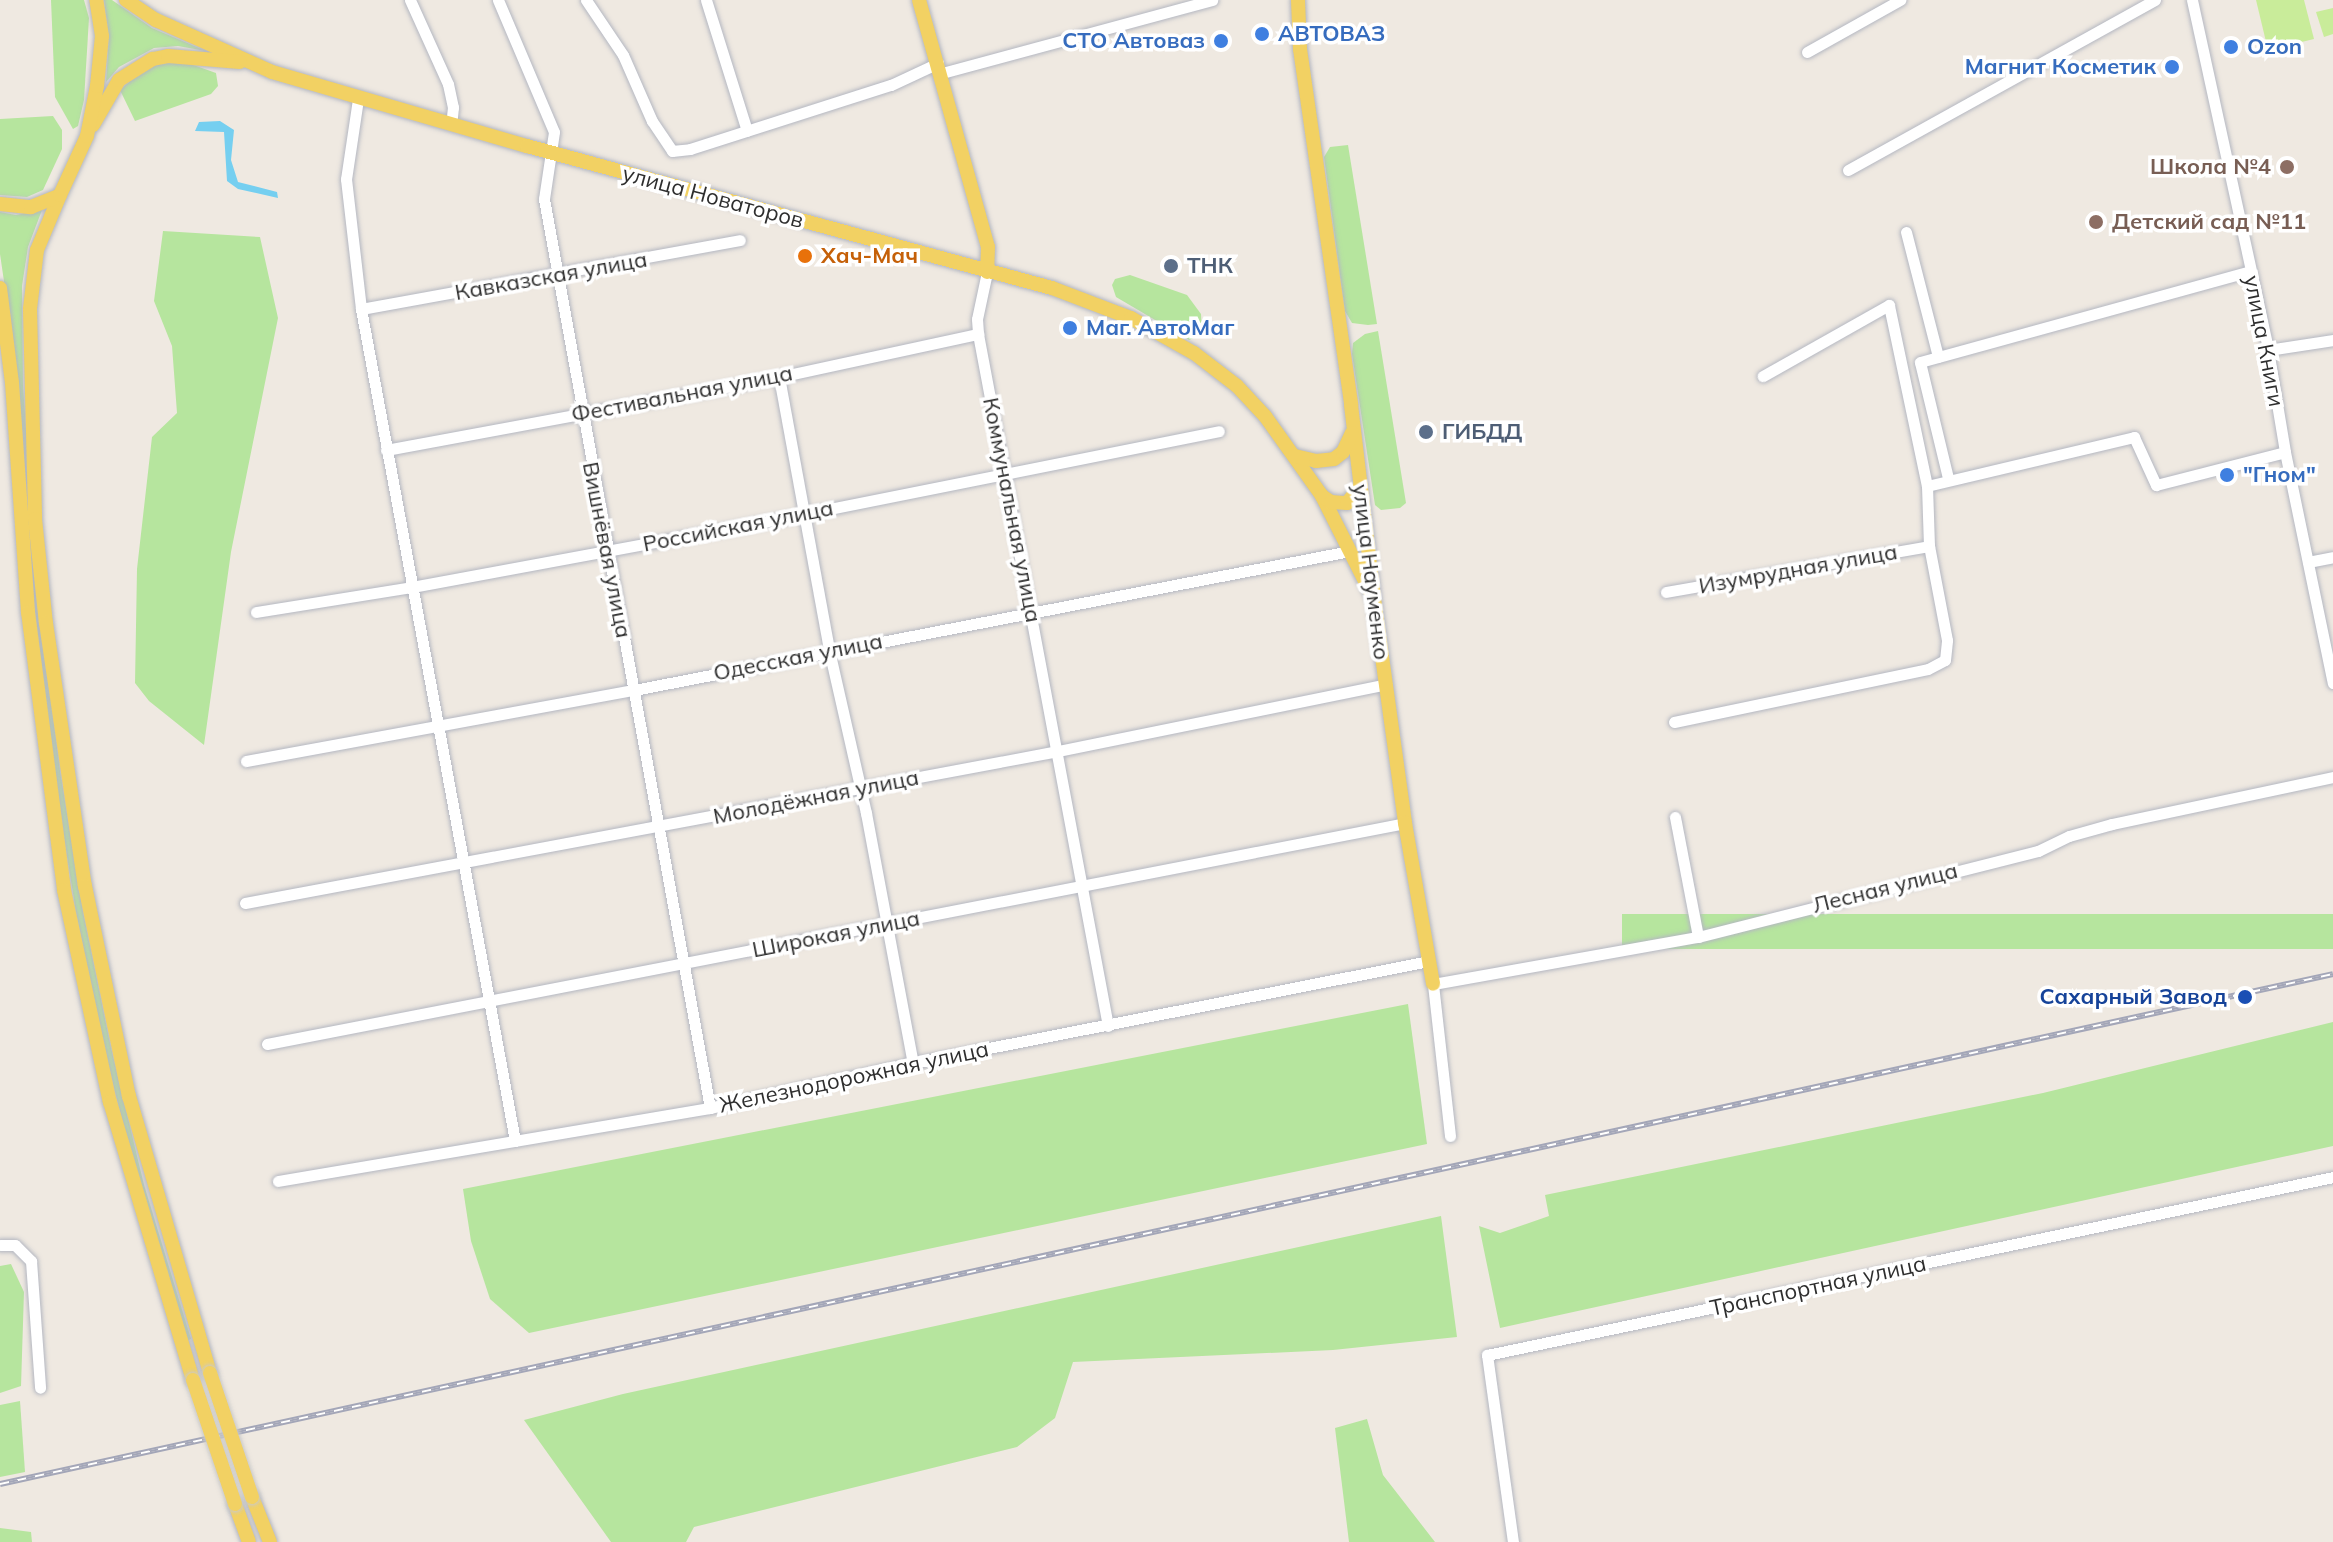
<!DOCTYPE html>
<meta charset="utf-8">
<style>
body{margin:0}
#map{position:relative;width:2333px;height:1542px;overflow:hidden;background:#efe9e1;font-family:Mulish,sans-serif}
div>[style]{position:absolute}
.green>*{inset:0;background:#b6e59e;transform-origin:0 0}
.pitch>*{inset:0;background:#c9ec9a}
.water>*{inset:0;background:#75cff0}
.roads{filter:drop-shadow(0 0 2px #b4b7c1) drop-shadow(0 0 2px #b4b7c1)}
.minor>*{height:11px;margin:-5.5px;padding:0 5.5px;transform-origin:5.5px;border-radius:5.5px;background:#fff}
.major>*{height:14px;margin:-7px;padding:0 7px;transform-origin:7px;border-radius:7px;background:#f2d163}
.rail>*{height:6px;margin-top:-3px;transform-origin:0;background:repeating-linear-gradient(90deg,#fff 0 9px,#a3a6b8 0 18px);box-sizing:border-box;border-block:2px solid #a3a6b8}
.bridges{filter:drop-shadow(0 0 2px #c9c9c9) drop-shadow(0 0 2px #c9c9c9)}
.major-bridge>*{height:14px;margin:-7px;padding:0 7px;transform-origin:7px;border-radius:7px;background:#f2d163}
.dots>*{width:22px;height:22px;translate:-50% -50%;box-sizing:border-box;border:4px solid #fff;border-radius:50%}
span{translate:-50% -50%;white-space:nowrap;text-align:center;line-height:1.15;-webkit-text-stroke:7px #fff;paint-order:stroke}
.shop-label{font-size:22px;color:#366cbe;font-weight:700}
.left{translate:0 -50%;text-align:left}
.right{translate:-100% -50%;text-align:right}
.education-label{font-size:22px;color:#785e54;font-weight:700}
.street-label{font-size:22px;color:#2e2e2e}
.food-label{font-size:22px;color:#c56008;font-weight:700}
.service-label{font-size:22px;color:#4e5e75;font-weight:700}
.transit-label{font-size:22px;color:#164399;font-weight:700}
</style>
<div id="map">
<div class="green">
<div style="clip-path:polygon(51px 0,84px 0,89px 18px,84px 100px,78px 126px,73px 129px,55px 97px)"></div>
<div style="clip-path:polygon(104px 0,112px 0,152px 28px,206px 51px,178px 46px,154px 48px,119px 67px,106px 82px,109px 37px)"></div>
<div style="clip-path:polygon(167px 60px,185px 62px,216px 73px,218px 86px,211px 94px,135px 121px,120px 90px,149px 65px)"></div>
<div style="clip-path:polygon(53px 116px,62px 130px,62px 149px,43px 190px,27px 197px,0 195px,0 119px)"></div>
<div style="clip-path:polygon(1348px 145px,1377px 324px,1368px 325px,1352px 323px,1345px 311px,1324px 157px,1330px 147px)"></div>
<div style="clip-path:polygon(42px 210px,28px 247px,22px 286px,23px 386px,37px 592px,60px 771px,83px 912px,111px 1048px,144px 1185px,191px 1339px,186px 1341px,138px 1183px,104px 1048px,76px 912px,53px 769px,33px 591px,19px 384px,0 254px,0 212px,16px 215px)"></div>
<div style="clip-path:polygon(163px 231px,260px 237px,278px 318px,231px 552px,204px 745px,149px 701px,135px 683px,137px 569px,152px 437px,177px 413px,172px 346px,154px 301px)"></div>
<div style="clip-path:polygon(1130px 275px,1187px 295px,1201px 314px,1202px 334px,1189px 340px,1116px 297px,1112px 285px,1115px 279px)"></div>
<div style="clip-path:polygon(1378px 331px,1406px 503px,1400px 508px,1381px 510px,1375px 505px,1352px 354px,1353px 343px,1365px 334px)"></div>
<div style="left:2333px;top:914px;width:35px;height:711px;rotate:90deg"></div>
<div style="clip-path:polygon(1408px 1004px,1427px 1144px,529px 1333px,490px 1299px,471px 1241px,463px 1189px)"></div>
<div style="clip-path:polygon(2333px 1022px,2333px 1146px,1500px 1328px,1479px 1226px,1500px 1233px,1549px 1216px,1545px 1195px,2043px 1093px)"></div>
<div style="clip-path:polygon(1441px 1216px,1457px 1337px,1333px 1350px,1073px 1362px,1055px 1418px,1017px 1447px,694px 1527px,686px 1542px,611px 1542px,524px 1420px,623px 1394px)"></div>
<div style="clip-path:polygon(11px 1264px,24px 1292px,21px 1386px,0 1393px,0 1266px)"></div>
<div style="clip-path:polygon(20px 1401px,25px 1472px,0 1477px,0 1405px)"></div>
<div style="clip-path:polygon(1367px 1419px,1383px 1475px,1435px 1542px,1349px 1542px,1335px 1428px)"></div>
<div style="clip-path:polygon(0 1528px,31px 1532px,32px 1542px,0 1542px)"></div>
</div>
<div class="pitch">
<div style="clip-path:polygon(2256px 0,2304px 0,2314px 39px,2268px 50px)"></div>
<div style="clip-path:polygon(2333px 8px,2333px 34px,2324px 37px,2316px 12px)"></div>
</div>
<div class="water">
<div style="clip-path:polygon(220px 121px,234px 130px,231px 160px,238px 182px,277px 192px,278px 198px,238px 189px,227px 181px,224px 132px,195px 131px,199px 122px)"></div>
</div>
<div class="roads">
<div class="minor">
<div style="left:410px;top:0;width:92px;rotate:65.7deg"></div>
<div style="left:448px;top:84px;width:24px;rotate:78deg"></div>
<div style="left:453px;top:107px;width:18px;rotate:96deg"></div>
<div style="left:498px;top:0;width:143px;rotate:67deg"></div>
<div style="left:554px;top:132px;width:68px;rotate:98.5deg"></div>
<div style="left:544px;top:199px;width:924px;rotate:79.65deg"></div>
<div style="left:586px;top:0;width:66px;rotate:56.1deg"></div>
<div style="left:623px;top:55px;width:72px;rotate:66.3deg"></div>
<div style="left:652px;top:121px;width:36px;rotate:56deg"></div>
<div style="left:672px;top:151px;width:18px;rotate:-6deg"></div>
<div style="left:690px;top:149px;width:211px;rotate:-17.7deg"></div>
<div style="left:891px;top:85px;width:52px;rotate:-25.1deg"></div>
<div style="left:706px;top:0;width:137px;rotate:72.6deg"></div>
<div style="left:2192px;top:0;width:358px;rotate:77.7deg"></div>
<div style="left:2268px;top:350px;width:103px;rotate:80.5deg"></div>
<div style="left:2285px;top:452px;width:236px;rotate:78.3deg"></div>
<div style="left:1807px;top:52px;width:107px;rotate:-29.2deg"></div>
<div style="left:942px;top:73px;width:280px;rotate:-15.1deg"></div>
<div style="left:358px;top:99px;width:81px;rotate:98.5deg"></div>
<div style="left:346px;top:179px;width:131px;rotate:83.4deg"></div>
<div style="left:361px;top:309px;width:846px;rotate:79.51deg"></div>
<div style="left:1848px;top:170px;width:351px;rotate:-29deg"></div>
<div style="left:1906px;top:232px;width:129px;rotate:75.6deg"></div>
<div style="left:987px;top:272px;width:48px;rotate:102deg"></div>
<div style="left:977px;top:319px;width:15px;rotate:86deg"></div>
<div style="left:978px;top:334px;width:704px;rotate:79.36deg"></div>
<div style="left:361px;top:309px;width:385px;rotate:-10.3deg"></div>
<div style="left:2268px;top:350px;width:66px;rotate:-8.7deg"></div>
<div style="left:779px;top:377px;width:278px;rotate:79.6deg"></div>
<div style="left:829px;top:650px;width:167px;rotate:77.2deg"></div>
<div style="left:866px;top:813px;width:254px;rotate:79.4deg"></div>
<div style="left:386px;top:450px;width:400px;rotate:-10.5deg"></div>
<div style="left:779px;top:377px;width:204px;rotate:-12.2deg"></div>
<div style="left:1948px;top:478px;width:119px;rotate:-103.6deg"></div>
<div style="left:1920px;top:362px;width:343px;rotate:-15.4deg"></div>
<div style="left:1927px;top:486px;width:213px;rotate:-13.3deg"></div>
<div style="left:2134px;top:437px;width:53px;rotate:65.4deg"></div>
<div style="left:2156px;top:485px;width:133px;rotate:-14.3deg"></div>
<div style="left:2308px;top:562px;width:25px;rotate:-11deg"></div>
<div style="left:1666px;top:592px;width:267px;rotate:-9.9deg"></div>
<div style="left:256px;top:612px;width:158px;rotate:-9.1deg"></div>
<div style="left:412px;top:587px;width:399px;rotate:-10.5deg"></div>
<div style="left:804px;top:514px;width:423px;rotate:-11.3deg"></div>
<div style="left:1674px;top:722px;width:259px;rotate:-11.8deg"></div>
<div style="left:1928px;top:669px;width:19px;rotate:-28deg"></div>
<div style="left:1945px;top:660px;width:20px;rotate:-84deg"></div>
<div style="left:1947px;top:640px;width:96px;rotate:-100.8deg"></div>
<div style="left:1929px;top:546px;width:60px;rotate:-91.9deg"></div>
<div style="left:1927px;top:486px;width:185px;rotate:-101.9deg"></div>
<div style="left:1889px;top:305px;width:145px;rotate:150.6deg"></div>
<div style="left:246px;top:761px;width:394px;rotate:-10.4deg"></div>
<div style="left:634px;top:690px;width:729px;rotate:-10.99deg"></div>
<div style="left:1675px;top:817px;width:122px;rotate:79.1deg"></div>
<div style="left:245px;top:903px;width:827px;rotate:-10.59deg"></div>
<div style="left:1058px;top:751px;width:335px;rotate:-11.5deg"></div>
<div style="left:267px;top:1044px;width:1159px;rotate:-10.99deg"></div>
<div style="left:1450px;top:1136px;width:153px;rotate:-96.4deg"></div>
<div style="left:1433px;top:984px;width:269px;rotate:-10.1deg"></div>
<div style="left:1698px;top:937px;width:351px;rotate:-14.2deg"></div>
<div style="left:2038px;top:851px;width:34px;rotate:-26deg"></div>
<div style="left:2069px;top:836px;width:45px;rotate:-15.6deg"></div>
<div style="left:2112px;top:824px;width:226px;rotate:-12deg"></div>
<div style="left:278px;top:1181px;width:438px;rotate:-9.6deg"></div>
<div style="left:710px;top:1108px;width:208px;rotate:-12.5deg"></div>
<div style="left:913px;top:1063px;width:526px;rotate:-11.18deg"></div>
<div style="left:0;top:1245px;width:15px"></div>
<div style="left:15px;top:1245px;width:23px;rotate:45deg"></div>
<div style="left:31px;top:1261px;width:127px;rotate:85.9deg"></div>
<div style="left:1513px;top:1542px;width:189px;rotate:-97.9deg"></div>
<div style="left:1487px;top:1355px;width:865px;rotate:-11.88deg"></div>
</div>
<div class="major">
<div style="left:126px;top:0;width:36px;rotate:34deg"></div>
<div style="left:156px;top:20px;width:127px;rotate:24.1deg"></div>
<div style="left:272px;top:72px;width:266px;rotate:16.2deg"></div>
<div style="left:527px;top:146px;width:544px;rotate:15.14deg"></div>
<div style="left:1052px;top:288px;width:85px;rotate:20.8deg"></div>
<div style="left:1131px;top:318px;width:72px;rotate:29.1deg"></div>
<div style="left:1194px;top:353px;width:54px;rotate:37.5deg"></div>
<div style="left:1237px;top:386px;width:41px;rotate:47deg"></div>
<div style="left:1265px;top:416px;width:98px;rotate:54.5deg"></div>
<div style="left:1322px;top:496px;width:115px;rotate:63.2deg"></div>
<div style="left:919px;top:0;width:256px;rotate:74.4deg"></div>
<div style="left:988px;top:247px;width:25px;rotate:92deg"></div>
<div style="left:1298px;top:0;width:49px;rotate:87.7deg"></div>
<div style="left:1300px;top:49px;width:360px;rotate:81.8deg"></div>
<div style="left:1351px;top:405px;width:195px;rotate:83.2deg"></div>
<div style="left:1374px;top:599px;width:226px;rotate:82.1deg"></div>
<div style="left:1405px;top:823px;width:163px;rotate:80.1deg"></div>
<div style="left:93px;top:125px;width:52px;rotate:-60deg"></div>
<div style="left:119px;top:80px;width:40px;rotate:-32deg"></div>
<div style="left:153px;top:59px;width:15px;rotate:-11deg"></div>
<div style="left:168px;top:56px;width:72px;rotate:4.8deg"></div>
<div style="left:60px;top:195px;width:60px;rotate:112.7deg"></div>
<div style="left:37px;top:250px;width:59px;rotate:96.8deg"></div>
<div style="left:30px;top:309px;width:210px;rotate:88.6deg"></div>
<div style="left:35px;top:519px;width:105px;rotate:84deg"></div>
<div style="left:46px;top:623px;width:266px;rotate:81.6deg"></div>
<div style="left:85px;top:886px;width:215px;rotate:78.2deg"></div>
<div style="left:129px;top:1096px;width:289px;rotate:73.7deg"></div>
<div style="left:0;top:204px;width:31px;rotate:6deg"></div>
<div style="left:31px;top:207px;width:31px;rotate:-22deg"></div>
<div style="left:60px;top:195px;width:65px;rotate:-65.4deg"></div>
<div style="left:87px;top:136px;width:51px;rotate:-78.7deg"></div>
<div style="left:97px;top:86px;width:50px;rotate:-84.3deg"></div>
<div style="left:102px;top:36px;width:36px;rotate:-99deg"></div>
<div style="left:0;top:288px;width:96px;rotate:82.8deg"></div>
<div style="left:12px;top:383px;width:230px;rotate:86deg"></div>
<div style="left:28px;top:612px;width:280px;rotate:82.6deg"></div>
<div style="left:64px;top:890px;width:217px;rotate:77.8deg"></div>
<div style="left:110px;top:1102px;width:290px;rotate:73.4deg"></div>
<div style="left:1295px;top:456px;width:22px;rotate:13deg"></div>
<div style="left:1316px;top:461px;width:18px;rotate:-6deg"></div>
<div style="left:1334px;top:459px;width:11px;rotate:-38deg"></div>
<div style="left:1343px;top:452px;width:21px;rotate:-65deg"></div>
<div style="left:1322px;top:496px;width:11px;rotate:34deg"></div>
<div style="left:1331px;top:502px;width:16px;rotate:4deg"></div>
<div style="left:1347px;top:503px;width:22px;rotate:-51deg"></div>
<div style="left:252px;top:1497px;width:48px;rotate:68.2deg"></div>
<div style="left:235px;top:1504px;width:40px;rotate:69.8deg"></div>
</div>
</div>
<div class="rail">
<div style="left:0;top:1484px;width:2388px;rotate:-12.33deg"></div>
</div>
<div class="bridges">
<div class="major-bridge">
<div style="left:210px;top:1373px;width:131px;rotate:71.3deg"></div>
<div style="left:193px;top:1380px;width:131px;rotate:71.3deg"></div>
</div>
</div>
<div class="dots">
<div style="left:1262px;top:34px;background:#3f7fe0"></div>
<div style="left:1221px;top:41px;background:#3f7fe0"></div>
<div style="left:2231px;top:47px;background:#3f7fe0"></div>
<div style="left:2172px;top:67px;background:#3f7fe0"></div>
<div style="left:2287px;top:167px;background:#8d6e63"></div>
<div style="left:2096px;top:222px;background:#8d6e63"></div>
<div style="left:805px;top:256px;background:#e8710a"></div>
<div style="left:1171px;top:266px;background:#5c6f8a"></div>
<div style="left:1070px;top:328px;background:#3f7fe0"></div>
<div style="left:1426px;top:432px;background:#5c6f8a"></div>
<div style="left:2227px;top:475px;background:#3f7fe0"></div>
<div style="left:2245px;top:997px;background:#1a4fb4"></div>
</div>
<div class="shop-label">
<span class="left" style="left:1278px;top:34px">АВТОВАЗ</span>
<span class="right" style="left:1205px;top:41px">СТО Автоваз</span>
<span class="left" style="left:2247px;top:47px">Ozon</span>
<span class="right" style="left:2156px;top:67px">Магнит Косметик</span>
<span class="left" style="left:1086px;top:328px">Маг. АвтоМаг</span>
<span class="left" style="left:2243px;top:475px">"Гном"</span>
</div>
<div class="education-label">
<span class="right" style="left:2271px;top:167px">Школа №4</span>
<span class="left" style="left:2112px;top:222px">Детский сад №11</span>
</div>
<div class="street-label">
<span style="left:713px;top:197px;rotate:15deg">улица Новаторов</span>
<span style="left:551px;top:276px;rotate:-10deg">Кавказская улица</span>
<span style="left:2264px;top:341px;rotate:79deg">улица Книги</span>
<span style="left:682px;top:394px;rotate:-11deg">Фестивальная улица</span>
<span style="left:1012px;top:510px;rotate:79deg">Коммунальная улица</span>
<span style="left:738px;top:526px;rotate:-11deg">Российская улица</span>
<span style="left:607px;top:550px;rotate:79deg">Вишнёвая улица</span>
<span style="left:1798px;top:569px;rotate:-10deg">Изумрудная улица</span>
<span style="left:1371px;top:572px;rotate:83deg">улица Науменко</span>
<span style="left:798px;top:657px;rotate:-11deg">Одесская улица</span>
<span style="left:816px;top:797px;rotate:-11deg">Молодёжная улица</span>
<span style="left:1885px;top:888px;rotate:-14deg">Лесная улица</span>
<span style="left:836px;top:934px;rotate:-11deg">Широкая улица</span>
<span style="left:854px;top:1077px;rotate:-12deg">Железнодорожная улица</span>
<span style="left:1818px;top:1286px;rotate:-12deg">Транспортная улица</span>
</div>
<div class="food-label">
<span class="left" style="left:821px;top:256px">Хач-Мач</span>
</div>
<div class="service-label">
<span class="left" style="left:1187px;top:266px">ТНК</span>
<span class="left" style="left:1442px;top:432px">ГИБДД</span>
</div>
<div class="transit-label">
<span class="right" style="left:2227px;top:997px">Сахарный Завод</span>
</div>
</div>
